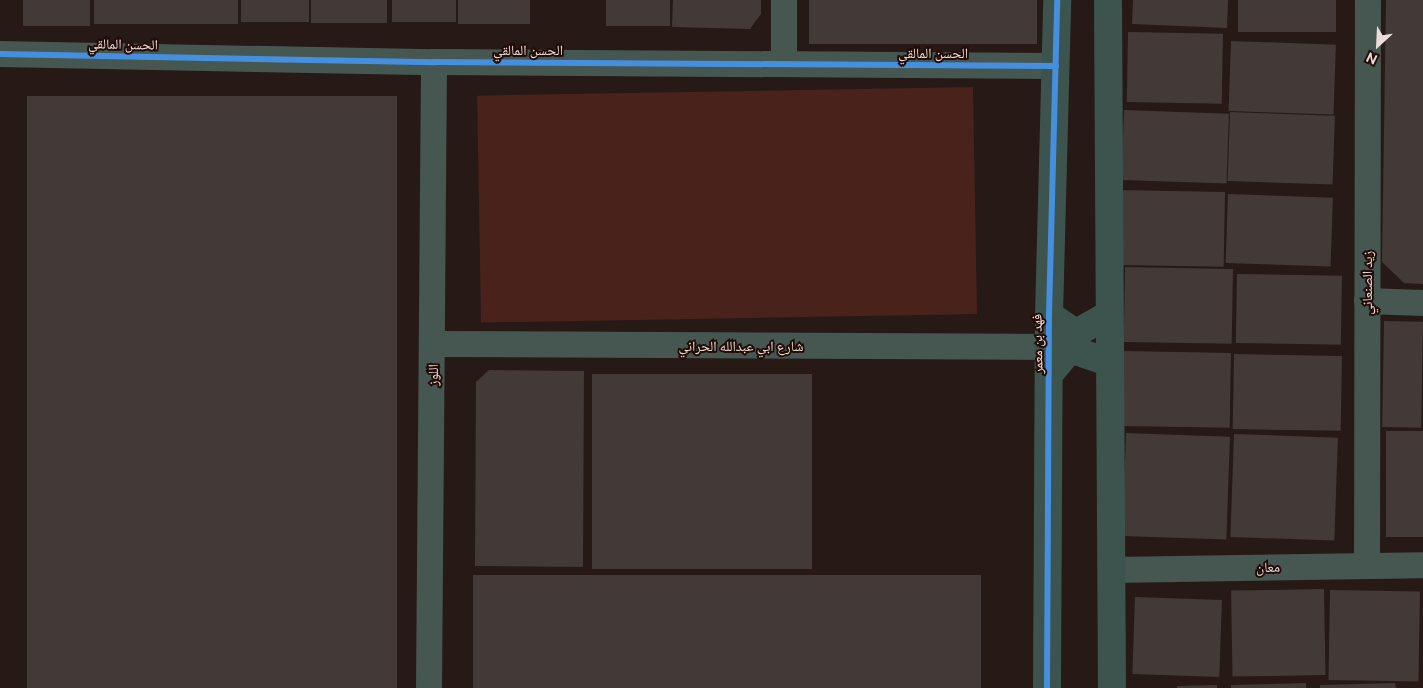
<!DOCTYPE html>
<meta charset="utf-8">
<style>
body{margin:0}
#map{position:relative;width:1423px;height:688px;overflow:hidden;background:#261916;font-family:Ubuntu,"Noto Naskh Arabic",sans-serif}
div>[style]{position:absolute}
.green>*{inset:0;background:#49231b;transform-origin:0 0}
.building>*{inset:0;background:#433936;transform-origin:0 0}
.street>*{height:26px;margin:-13px;padding:0 13px;transform-origin:13px;border-radius:13px;background:#465751}
.secondary>*{height:28px;margin:-14px;padding:0 14px;transform-origin:14px;border-radius:14px;background:#3d534d}
.cycleway>*{height:6px;margin:-3px;padding:0 3px;transform-origin:3px;border-radius:3px;background:#468fdf}
span{translate:-50% -50%;white-space:nowrap;text-align:center;line-height:1.15;-webkit-text-stroke:4px #220c08;paint-order:stroke}
.street-label{font-size:14px;color:#ecdcd8}
.north{position:absolute;left:1353px;top:20px;width:50px;height:50px;-webkit-text-stroke:4px #220c08;paint-order:stroke;rotate:205deg;font-size:14px;font-weight:700;line-height:20px;text-align:center;color:#ecdcd8}
.north::after{content:'';display:block;margin:auto;width:18px;height:22px;background:#ecdcd8;clip-path:polygon(50% 0,100% 100%,50% 72%,0 100%)}
</style>
<div id="map">
<div class="green">
<div style="left:973px;top:87px;width:227px;height:496px;rotate:89deg"></div>
</div>
<div class="building">
<div style="left:23px;top:0;width:67px;height:26px"></div>
<div style="left:94px;top:0;width:144px;height:24px"></div>
<div style="left:241px;top:0;width:68px;height:22px"></div>
<div style="left:311px;top:0;width:76px;height:23px"></div>
<div style="left:392px;top:0;width:64px;height:22px"></div>
<div style="left:458px;top:0;width:72px;height:24px"></div>
<div style="left:606px;top:0;width:64px;height:26px"></div>
<div style="clip-path:polygon(673px 0,761px 0,761px 14px,750px 29px,672px 27px)"></div>
<div style="left:809px;top:0;width:228px;height:44px"></div>
<div style="clip-path:polygon(1133px 0,1228px 0,1227px 28px,1132px 24px)"></div>
<div style="left:1238px;top:0;width:98px;height:32px"></div>
<div style="clip-path:polygon(1386px 0,1423px 0,1423px 284px,1404px 283px,1382px 262px)"></div>
<div style="left:1128px;top:32px;width:95px;height:70px;rotate:1deg"></div>
<div style="left:1231px;top:41px;width:105px;height:70px;rotate:2deg"></div>
<div style="left:27px;top:96px;width:370px;height:592px"></div>
<div style="left:1124px;top:110px;width:105px;height:70px;rotate:2deg"></div>
<div style="left:1230px;top:112px;width:105px;height:69px;rotate:2deg"></div>
<div style="left:1117px;top:190px;width:108px;height:75px;rotate:1deg"></div>
<div style="left:1228px;top:194px;width:105px;height:69px;rotate:2deg"></div>
<div style="left:1125px;top:267px;width:108px;height:75px;rotate:1deg"></div>
<div style="left:1237px;top:274px;width:105px;height:69px;rotate:1deg"></div>
<div style="left:1384px;top:321px;width:39px;height:106px;rotate:1deg"></div>
<div style="left:1123px;top:351px;width:108px;height:75px;rotate:1deg"></div>
<div style="left:1234px;top:354px;width:108px;height:75px;rotate:1deg"></div>
<div style="clip-path:polygon(489px 370px,584px 371px,583px 567px,475px 566px,476px 382px)"></div>
<div style="left:592px;top:374px;width:220px;height:195px"></div>
<div style="left:1386px;top:431px;width:37px;height:106px"></div>
<div style="left:1126px;top:433px;width:104px;height:103px;rotate:2deg"></div>
<div style="left:1234px;top:434px;width:104px;height:103px;rotate:2deg"></div>
<div style="left:473px;top:575px;width:508px;height:113px"></div>
<div style="left:1324px;top:589px;width:86px;height:93px;rotate:89deg"></div>
<div style="left:1330px;top:590px;width:90px;height:90px;rotate:1deg"></div>
<div style="left:1135px;top:597px;width:87px;height:77px;rotate:2deg"></div>
<div style="clip-path:polygon(1306px 683px,1306px 688px,1231px 688px,1231px 685px)"></div>
<div style="clip-path:polygon(1395px 683px,1396px 688px,1320px 688px,1320px 685px)"></div>
<div style="clip-path:polygon(1217px 685px,1217px 688px,1177px 688px,1177px 686px)"></div>
</div>
<div class="street">
<div style="left:784px;top:0;width:64px;rotate:90deg"></div>
<div style="left:0;top:54px;width:434px;rotate:1.1deg"></div>
<div style="left:434px;top:62px;width:622px;rotate:0.37deg"></div>
<div style="left:1367px;top:301px;width:56px;rotate:2deg"></div>
<div style="left:434px;top:344px;width:615px;rotate:0.28deg"></div>
<div style="left:1367px;top:565px;width:565px;rotate:-89.9deg"></div>
<div style="left:1113px;top:570px;width:310px;rotate:-0.9deg"></div>
<div style="left:429px;top:688px;width:626px;rotate:-89.54deg"></div>
</div>
<div class="secondary">
<div style="left:1108px;top:0;width:688px;rotate:89.67deg"></div>
<div style="left:1049px;top:315px;width:32px;rotate:34deg"></div>
<div style="left:1076px;top:333px;width:37px;rotate:-29deg"></div>
<div style="left:1051px;top:372px;width:30px;rotate:-50deg"></div>
<div style="left:1070px;top:349px;width:40px;rotate:18.9deg"></div>
<div style="left:1047px;top:688px;width:373px;rotate:-89.7deg"></div>
<div style="left:1049px;top:315px;width:315px;rotate:-88.5deg"></div>
</div>
<div class="cycleway">
<div style="left:0;top:54px;width:434px;rotate:1.1deg"></div>
<div style="left:434px;top:62px;width:622px;rotate:0.37deg"></div>
<div style="left:1047px;top:688px;width:373px;rotate:-89.7deg"></div>
<div style="left:1049px;top:315px;width:315px;rotate:-88.5deg"></div>
</div>
<div class="street-label">
<span style="left:123px;top:44px;rotate:1deg">الحسن المالقي</span>
<span style="left:528px;top:50px">الحسن المالقي</span>
<span style="left:933px;top:53px">الحسن المالقي</span>
<span style="left:1367px;top:283px;rotate:-90deg">زيد الصنعاني</span>
<span style="left:1037px;top:344px;rotate:-91deg">فهد بن معمر</span>
<span style="left:741px;top:346px">شارع ابي عبدالله الحراني</span>
<span style="left:433px;top:375px;rotate:-89deg">اللوز</span>
<span style="left:1268px;top:567px;rotate:-1deg">معان</span>
</div>
<div class="north">N</div>
</div>
